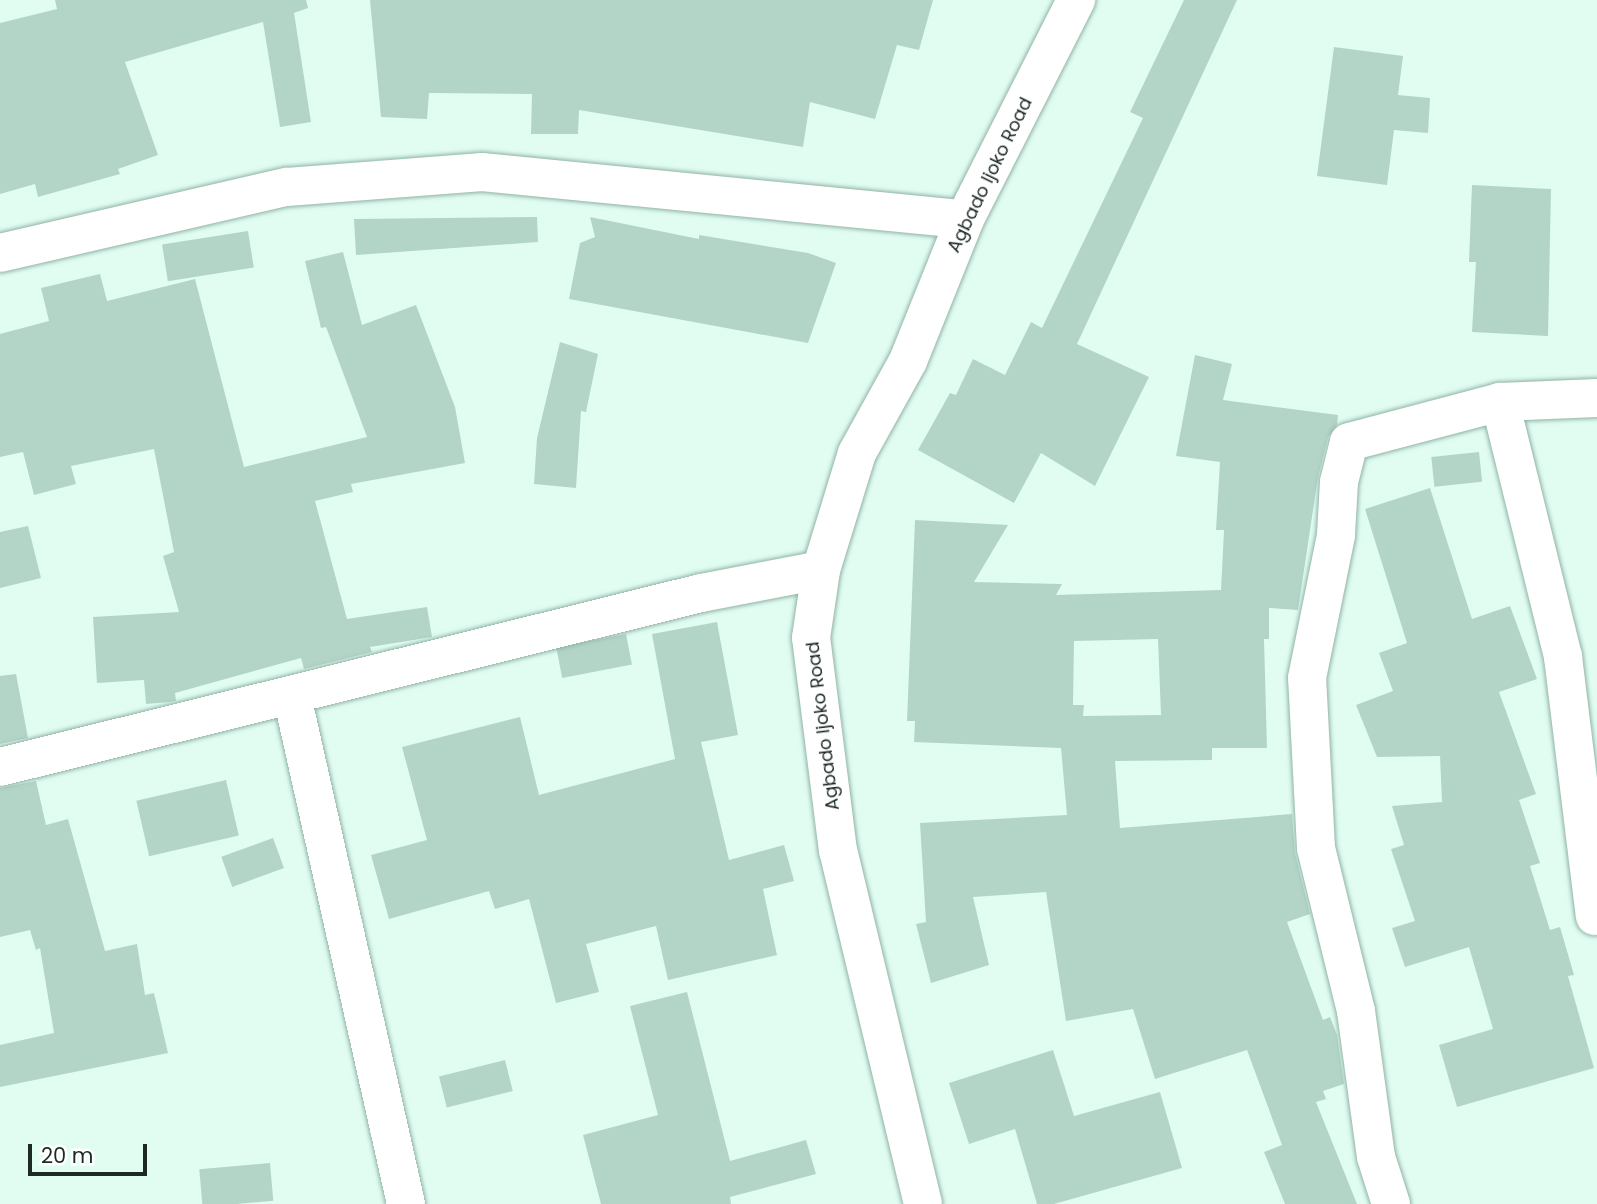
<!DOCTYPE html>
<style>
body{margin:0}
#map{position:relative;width:1597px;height:1204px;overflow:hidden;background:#e1fdf2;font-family:Poppins,sans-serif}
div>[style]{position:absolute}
.building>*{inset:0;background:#b3d5c8;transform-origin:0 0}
.roads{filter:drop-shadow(0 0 2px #91b3a6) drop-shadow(0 0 2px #91b3a6)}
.minor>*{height:38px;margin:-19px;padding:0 19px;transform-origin:19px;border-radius:19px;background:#fff}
span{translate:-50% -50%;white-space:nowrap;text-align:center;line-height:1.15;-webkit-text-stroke:5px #fff;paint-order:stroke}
.street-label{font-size:18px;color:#1c2924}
.scale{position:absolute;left:28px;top:1144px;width:119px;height:32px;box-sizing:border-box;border:4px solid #1c2924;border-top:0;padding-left:9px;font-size:21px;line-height:24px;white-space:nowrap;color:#1c2924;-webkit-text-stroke:5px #fff;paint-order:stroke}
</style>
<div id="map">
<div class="building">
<div style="clip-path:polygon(55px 0,306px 0,308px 8px,294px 13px,311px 122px,280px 127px,263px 22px,125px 62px,158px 155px,118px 169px,120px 174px,38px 197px,35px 184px,0 194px,0 23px,57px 9px)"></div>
<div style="clip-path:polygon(370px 0,933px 0,919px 50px,897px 45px,875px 119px,810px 102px,803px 147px,579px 110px,578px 134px,531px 134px,532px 94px,429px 93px,427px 119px,381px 117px)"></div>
<div style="clip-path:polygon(1184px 0,1237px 0,1077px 344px,1149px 377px,1095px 486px,1041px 453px,1014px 503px,918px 450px,950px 393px,956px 395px,973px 359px,1005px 375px,1031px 322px,1042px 328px,1143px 118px,1130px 112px)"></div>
<div style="clip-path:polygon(1334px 47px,1403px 56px,1398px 95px,1430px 98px,1428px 133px,1394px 130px,1387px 185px,1317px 176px)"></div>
<div style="clip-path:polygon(1472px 185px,1551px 189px,1548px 336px,1472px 332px,1476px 262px,1469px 262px)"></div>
<div style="clip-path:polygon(537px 217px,538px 242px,356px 255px,354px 219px)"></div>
<div style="clip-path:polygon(590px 217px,699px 239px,699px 235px,808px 253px,836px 263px,808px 343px,569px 299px,580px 243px,595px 237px)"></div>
<div style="left:248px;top:231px;width:37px;height:87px;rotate:81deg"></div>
<div style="clip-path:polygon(343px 252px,362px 325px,416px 305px,455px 407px,465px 463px,351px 484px,353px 492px,315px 501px,347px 619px,427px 607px,432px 637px,370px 647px,372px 652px,304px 669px,301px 658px,175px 693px,176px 701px,170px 702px,146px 704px,144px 680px,97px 683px,93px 617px,179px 612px,163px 556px,174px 552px,154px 449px,71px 466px,76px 484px,34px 495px,23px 452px,0 457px,0 334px,49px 321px,41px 288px,100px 274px,107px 301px,195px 279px,244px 467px,367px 437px,326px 327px,321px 328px,305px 261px)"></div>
<div style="clip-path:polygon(560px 342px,598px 354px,586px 412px,581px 411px,576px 488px,534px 484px,537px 438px)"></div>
<div style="clip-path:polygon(evenodd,1195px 355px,1232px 364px,1223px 400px,1338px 415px,1337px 425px,1328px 437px,1318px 477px,1298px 610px,1269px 608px,1269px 639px,1264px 639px,1267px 748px,1212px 748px,1212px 760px,1115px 761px,1120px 828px,1292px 814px,1295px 853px,1310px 914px,1287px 922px,1323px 1020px,1330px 1017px,1337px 1035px,1344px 1084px,1323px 1091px,1326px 1099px,1316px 1102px,1357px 1204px,1285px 1204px,1264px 1152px,1282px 1145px,1247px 1050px,1155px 1079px,1133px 1009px,1066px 1021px,1046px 892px,973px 897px,989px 965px,931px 983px,916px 924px,926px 922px,920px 823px,1067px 815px,1061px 748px,914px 742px,915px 721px,907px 721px,915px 520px,1008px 525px,974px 582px,1062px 584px,1056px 595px,1221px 590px,1224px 530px,1216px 530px,1220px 462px,1176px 456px,1195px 355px,1158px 639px,1161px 715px,1083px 716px,1084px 705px,1073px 705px,1074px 641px,1158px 639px)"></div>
<div style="left:1479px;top:452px;width:30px;height:48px;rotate:84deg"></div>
<div style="clip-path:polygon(1430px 488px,1472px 619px,1510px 606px,1537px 679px,1499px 692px,1536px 794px,1519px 800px,1540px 863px,1530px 866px,1550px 930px,1560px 927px,1574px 975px,1568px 976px,1594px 1068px,1457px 1107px,1439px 1045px,1493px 1029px,1469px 947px,1405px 967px,1392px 928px,1415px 921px,1391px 849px,1404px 845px,1392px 806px,1442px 802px,1440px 756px,1377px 757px,1356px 705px,1393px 691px,1379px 653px,1407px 643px,1365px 509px)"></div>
<div style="clip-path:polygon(28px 526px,41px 578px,0 588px,0 532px)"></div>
<div style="clip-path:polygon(717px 622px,738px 735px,701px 742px,729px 860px,784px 845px,794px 881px,763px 889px,777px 955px,668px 980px,656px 926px,586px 944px,599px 992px,556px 1003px,529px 899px,495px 909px,489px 891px,389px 919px,371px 855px,427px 840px,402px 747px,520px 717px,539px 795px,675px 759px,652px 634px)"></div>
<div style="left:626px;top:634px;width:31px;height:71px;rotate:79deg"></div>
<div style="clip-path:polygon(16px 674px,28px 738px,0 744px,0 676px)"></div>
<div style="left:226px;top:780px;width:57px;height:92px;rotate:77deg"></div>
<div style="clip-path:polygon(36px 781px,46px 825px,68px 819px,105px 951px,137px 944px,145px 995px,154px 993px,168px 1053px,0 1087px,0 1045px,54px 1033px,40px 948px,36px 950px,30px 930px,0 937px,0 788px)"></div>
<div style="left:273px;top:838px;width:32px;height:55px;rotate:70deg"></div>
<div style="clip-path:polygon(687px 992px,730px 1161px,806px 1140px,816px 1174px,730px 1197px,731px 1204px,601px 1204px,583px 1135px,658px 1115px,630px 1006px)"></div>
<div style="clip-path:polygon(1053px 1050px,1074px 1116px,1160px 1092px,1182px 1168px,1054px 1204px,1037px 1204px,1015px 1129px,969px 1144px,949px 1083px)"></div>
<div style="left:505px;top:1060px;width:32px;height:68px;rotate:76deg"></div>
<div style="left:270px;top:1163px;width:38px;height:71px;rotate:85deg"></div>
</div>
<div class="roads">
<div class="minor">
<div style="left:0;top:253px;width:294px;rotate:-13deg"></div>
<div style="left:287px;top:187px;width:196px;rotate:-4.4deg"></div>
<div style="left:482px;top:172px;width:485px;rotate:5.6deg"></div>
<div style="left:1500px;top:402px;width:263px;rotate:76.1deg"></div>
<div style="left:1563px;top:657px;width:261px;rotate:83deg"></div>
<div style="left:292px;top:696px;width:521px;rotate:77.35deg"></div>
<div style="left:0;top:767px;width:722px;rotate:-13.94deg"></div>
<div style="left:701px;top:593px;width:122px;rotate:-10.9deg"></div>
<div style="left:923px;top:1204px;width:363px;rotate:-103.5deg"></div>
<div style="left:838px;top:851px;width:215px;rotate:-97.2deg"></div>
<div style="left:811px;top:638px;width:69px;rotate:-81.6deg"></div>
<div style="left:821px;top:570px;width:122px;rotate:-72.9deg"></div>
<div style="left:857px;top:453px;width:105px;rotate:-61deg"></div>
<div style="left:908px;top:361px;width:153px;rotate:-68.1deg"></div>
<div style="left:965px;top:219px;width:246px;rotate:-63.1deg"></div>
<div style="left:1391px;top:1204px;width:49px;rotate:-107.7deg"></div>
<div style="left:1376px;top:1157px;width:147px;rotate:-97.8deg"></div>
<div style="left:1356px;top:1011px;width:168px;rotate:-103.8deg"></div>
<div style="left:1316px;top:848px;width:170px;rotate:-93deg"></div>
<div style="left:1307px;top:678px;width:146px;rotate:-78.5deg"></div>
<div style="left:1336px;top:535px;width:53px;rotate:-86.8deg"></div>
<div style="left:1339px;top:482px;width:41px;rotate:-76deg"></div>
<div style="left:1349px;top:442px;width:156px;rotate:-14.8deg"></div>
<div style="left:1500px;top:402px;width:97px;rotate:-2.4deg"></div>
</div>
</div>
<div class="street-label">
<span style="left:990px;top:175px;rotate:-64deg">Agbado Ijoko Road</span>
<span style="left:823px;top:726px;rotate:-97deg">Agbado Ijoko Road</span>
</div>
<div class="scale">20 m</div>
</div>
